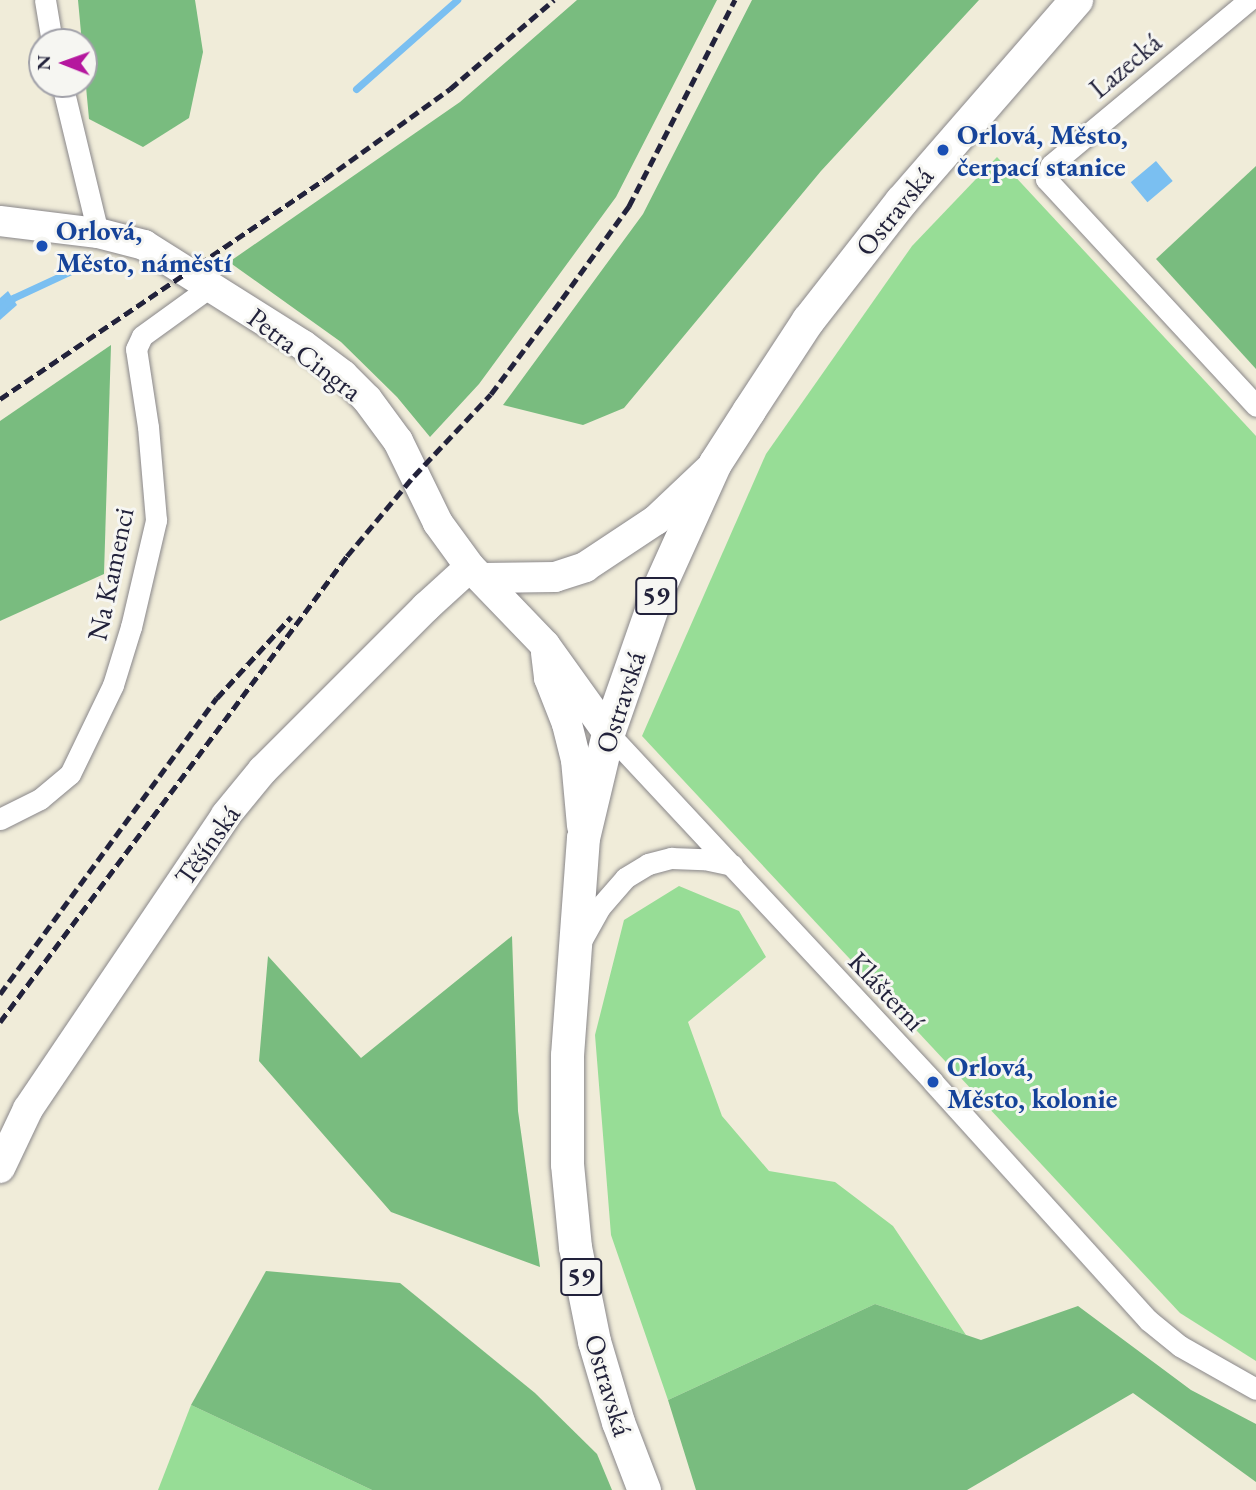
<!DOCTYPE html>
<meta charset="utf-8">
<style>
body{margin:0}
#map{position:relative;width:1256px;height:1490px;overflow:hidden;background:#f0ecd9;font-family:"EB Garamond",serif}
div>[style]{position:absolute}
.green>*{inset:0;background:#97dd96}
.forest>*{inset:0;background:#79bc7f}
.water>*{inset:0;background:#7abff1;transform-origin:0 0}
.stream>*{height:7px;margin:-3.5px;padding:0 3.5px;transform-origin:3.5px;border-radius:3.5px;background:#7abff1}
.roads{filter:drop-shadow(0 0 2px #89878a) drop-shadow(0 0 2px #89878a)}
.street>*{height:21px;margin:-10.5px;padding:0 10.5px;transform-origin:10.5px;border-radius:10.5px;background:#fff}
.secondary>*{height:30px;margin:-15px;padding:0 15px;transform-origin:15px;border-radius:15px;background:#fff}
.primary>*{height:33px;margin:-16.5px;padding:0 16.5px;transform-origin:16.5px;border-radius:16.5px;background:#fff}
.rail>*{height:5px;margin-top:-2.5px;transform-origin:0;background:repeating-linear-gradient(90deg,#22223b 0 10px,transparent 0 15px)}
.dots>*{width:19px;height:19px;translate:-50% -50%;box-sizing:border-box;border:4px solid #f6f6f2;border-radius:50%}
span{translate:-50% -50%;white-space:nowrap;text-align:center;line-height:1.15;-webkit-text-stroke:6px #f6f6f2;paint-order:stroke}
.shield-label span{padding:2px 5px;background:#f6f6f2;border:2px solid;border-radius:5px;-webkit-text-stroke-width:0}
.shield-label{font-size:26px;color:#22223b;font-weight:700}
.street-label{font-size:28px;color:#22223b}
.transit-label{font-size:28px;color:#164399;font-weight:700}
.left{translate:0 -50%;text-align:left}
.north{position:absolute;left:28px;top:28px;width:70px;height:70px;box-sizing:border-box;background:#f6f6f2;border:2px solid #a1a1a9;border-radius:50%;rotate:271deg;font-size:19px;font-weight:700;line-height:28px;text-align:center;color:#22223b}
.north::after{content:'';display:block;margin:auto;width:24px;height:32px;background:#b5179e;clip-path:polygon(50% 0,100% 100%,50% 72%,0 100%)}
</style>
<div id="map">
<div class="green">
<div style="clip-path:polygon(997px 157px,1256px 436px,1256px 1361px,1180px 1313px,642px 736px,766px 454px,912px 246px)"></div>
<div style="clip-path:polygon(679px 886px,739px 911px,766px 957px,688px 1022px,722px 1116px,769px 1171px,835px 1182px,893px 1226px,966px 1335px,875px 1304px,668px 1400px,611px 1235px,595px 1035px,624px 920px)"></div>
<div style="clip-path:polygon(191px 1405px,372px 1490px,158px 1490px)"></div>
</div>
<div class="forest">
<div style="clip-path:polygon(78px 0,195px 0,203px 52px,189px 118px,143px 147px,89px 119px)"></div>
<div style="clip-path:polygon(577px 0,717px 0,616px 197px,479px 384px,430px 437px,397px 397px,341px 342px,229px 262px,460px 102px)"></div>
<div style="clip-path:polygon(752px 0,979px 0,821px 171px,624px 408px,583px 425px,503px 405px,643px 214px)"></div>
<div style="clip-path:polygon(1256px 166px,1256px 369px,1156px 259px)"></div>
<div style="clip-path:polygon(111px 345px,104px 574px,0 621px,0 421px)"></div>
<div style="clip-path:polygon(512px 936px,518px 1111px,540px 1267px,391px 1212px,259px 1061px,268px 956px,361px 1058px)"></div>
<div style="clip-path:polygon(266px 1271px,400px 1283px,535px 1393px,597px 1454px,612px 1490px,372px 1490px,191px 1405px)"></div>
<div style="clip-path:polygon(875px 1304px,981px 1340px,1078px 1306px,1191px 1390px,1256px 1424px,1256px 1482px,1133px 1393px,967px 1490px,696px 1490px,668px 1400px)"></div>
</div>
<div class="water">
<div style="left:1156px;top:161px;width:26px;height:33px;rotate:50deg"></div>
<div style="clip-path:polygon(8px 291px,17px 305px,0 320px,0 298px)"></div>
</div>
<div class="stream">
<div style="left:356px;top:89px;width:135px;rotate:-41.4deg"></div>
<div style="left:0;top:309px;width:17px;rotate:-40deg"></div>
<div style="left:13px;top:298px;width:62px;rotate:-24.9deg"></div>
</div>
<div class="roads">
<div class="street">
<div style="left:45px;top:0;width:43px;rotate:80.5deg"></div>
<div style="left:1249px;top:0;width:258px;rotate:140.2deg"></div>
<div style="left:1051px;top:165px;width:15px;rotate:110deg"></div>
<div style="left:1046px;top:179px;width:309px;rotate:47.2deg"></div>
<div style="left:62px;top:84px;width:153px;rotate:76.4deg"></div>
<div style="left:608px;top:733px;width:477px;rotate:47deg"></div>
<div style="left:933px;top:1082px;width:321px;rotate:47.9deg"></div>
<div style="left:1148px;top:1320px;width:41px;rotate:39.1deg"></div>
<div style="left:1180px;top:1346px;width:87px;rotate:29.5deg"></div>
<div style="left:0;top:819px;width:45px;rotate:-26.6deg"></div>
<div style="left:40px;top:799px;width:39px;rotate:-40deg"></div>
<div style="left:70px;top:774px;width:99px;rotate:-64.2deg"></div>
<div style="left:113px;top:685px;width:61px;rotate:-72.8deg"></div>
<div style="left:131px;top:627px;width:110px;rotate:-76.8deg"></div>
<div style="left:156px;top:520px;width:93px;rotate:-94.9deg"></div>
<div style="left:148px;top:427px;width:79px;rotate:-98.7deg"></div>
<div style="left:136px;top:349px;width:14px;rotate:-65deg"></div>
<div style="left:142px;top:336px;width:85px;rotate:-35.9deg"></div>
<div style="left:580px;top:943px;width:41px;rotate:-60.9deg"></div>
<div style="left:600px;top:907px;width:38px;rotate:-49deg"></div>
<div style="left:625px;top:878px;width:27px;rotate:-31deg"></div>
<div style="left:648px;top:864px;width:24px;rotate:-15deg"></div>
<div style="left:671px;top:858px;width:33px;rotate:2deg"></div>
<div style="left:704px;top:859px;width:29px;rotate:12deg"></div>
</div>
<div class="secondary">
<div style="left:0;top:221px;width:99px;rotate:7deg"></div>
<div style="left:98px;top:233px;width:48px;rotate:14.6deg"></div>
<div style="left:144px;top:245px;width:188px;rotate:32.2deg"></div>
<div style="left:303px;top:345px;width:50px;rotate:36.9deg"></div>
<div style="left:343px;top:375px;width:34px;rotate:45deg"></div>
<div style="left:367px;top:399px;width:52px;rotate:53.6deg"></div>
<div style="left:398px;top:441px;width:91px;rotate:64deg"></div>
<div style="left:438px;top:523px;width:54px;rotate:54deg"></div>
<div style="left:470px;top:567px;width:108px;rotate:46.1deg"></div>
<div style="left:545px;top:645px;width:108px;rotate:54.4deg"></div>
<div style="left:483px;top:578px;width:72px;rotate:-0.8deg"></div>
<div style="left:555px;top:577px;width:32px;rotate:-18deg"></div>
<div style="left:585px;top:567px;width:85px;rotate:-33.5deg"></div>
<div style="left:656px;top:520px;width:79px;rotate:-43.5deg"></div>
<div style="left:546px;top:653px;width:25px;rotate:83deg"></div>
<div style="left:549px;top:678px;width:49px;rotate:68.6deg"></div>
<div style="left:567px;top:724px;width:37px;rotate:76deg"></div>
<div style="left:576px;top:760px;width:66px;rotate:84.8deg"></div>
<div style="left:0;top:1168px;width:65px;rotate:-64.6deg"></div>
<div style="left:28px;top:1109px;width:354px;rotate:-56deg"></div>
<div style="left:226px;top:815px;width:58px;rotate:-50.6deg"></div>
<div style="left:263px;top:770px;width:231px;rotate:-45deg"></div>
<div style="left:426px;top:607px;width:59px;rotate:-42.3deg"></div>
</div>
<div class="primary">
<div style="left:644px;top:1490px;width:73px;rotate:-110.9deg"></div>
<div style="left:618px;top:1422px;width:84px;rotate:-106.5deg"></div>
<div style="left:594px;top:1341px;width:96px;rotate:-101.4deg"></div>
<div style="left:575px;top:1247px;width:83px;rotate:-95.5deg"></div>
<div style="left:567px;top:1164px;width:109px;rotate:-90deg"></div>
<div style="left:567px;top:1055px;width:218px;rotate:-85.8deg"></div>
<div style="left:583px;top:838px;width:108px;rotate:-76.6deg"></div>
<div style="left:608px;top:733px;width:155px;rotate:-70.7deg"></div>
<div style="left:659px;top:587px;width:136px;rotate:-65.7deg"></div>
<div style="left:715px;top:463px;width:63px;rotate:-57.3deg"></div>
<div style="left:749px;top:410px;width:108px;rotate:-56.8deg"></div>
<div style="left:808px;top:320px;width:151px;rotate:-52deg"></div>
<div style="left:901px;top:201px;width:267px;rotate:-49deg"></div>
</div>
</div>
<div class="rail">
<div style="left:0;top:399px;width:392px;rotate:-34.1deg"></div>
<div style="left:325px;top:179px;width:154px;rotate:-35.8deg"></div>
<div style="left:450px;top:89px;width:137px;rotate:-40.6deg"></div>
<div style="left:0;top:994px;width:367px;rotate:-53.8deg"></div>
<div style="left:217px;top:698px;width:110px;rotate:-47.6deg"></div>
<div style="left:0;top:1022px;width:581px;rotate:-53.33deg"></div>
<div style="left:347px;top:556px;width:104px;rotate:-50.1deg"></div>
<div style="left:414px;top:476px;width:112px;rotate:-46.8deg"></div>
<div style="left:491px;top:394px;width:119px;rotate:-53.2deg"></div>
<div style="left:562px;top:299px;width:115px;rotate:-54.2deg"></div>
<div style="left:629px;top:206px;width:232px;rotate:-62.8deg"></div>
</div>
<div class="dots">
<div style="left:943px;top:150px;background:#1a4fb4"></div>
<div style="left:42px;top:246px;background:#1a4fb4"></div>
<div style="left:933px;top:1082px;background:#1a4fb4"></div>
</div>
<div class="shield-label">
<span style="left:656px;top:596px">59</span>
<span style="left:581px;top:1277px">59</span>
</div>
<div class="street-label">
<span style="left:1125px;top:65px;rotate:-40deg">Lazecká</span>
<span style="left:894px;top:211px;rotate:-51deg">Ostravská</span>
<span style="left:305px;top:354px;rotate:37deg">Petra Cingra</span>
<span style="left:110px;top:574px;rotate:-78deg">Na Kamenci</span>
<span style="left:620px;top:702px;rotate:-72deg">Ostravská</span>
<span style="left:207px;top:845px;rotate:-55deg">Těšínská</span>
<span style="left:887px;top:991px;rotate:47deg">Klášterní</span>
<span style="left:609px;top:1385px;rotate:73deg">Ostravská</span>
</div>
<div class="transit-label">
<span class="left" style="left:957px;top:150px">Orlová, Město,<br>čerpací stanice</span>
<span class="left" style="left:56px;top:246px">Orlová,<br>Město, náměstí</span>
<span class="left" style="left:947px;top:1082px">Orlová,<br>Město, kolonie</span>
</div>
<div class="north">N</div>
</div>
